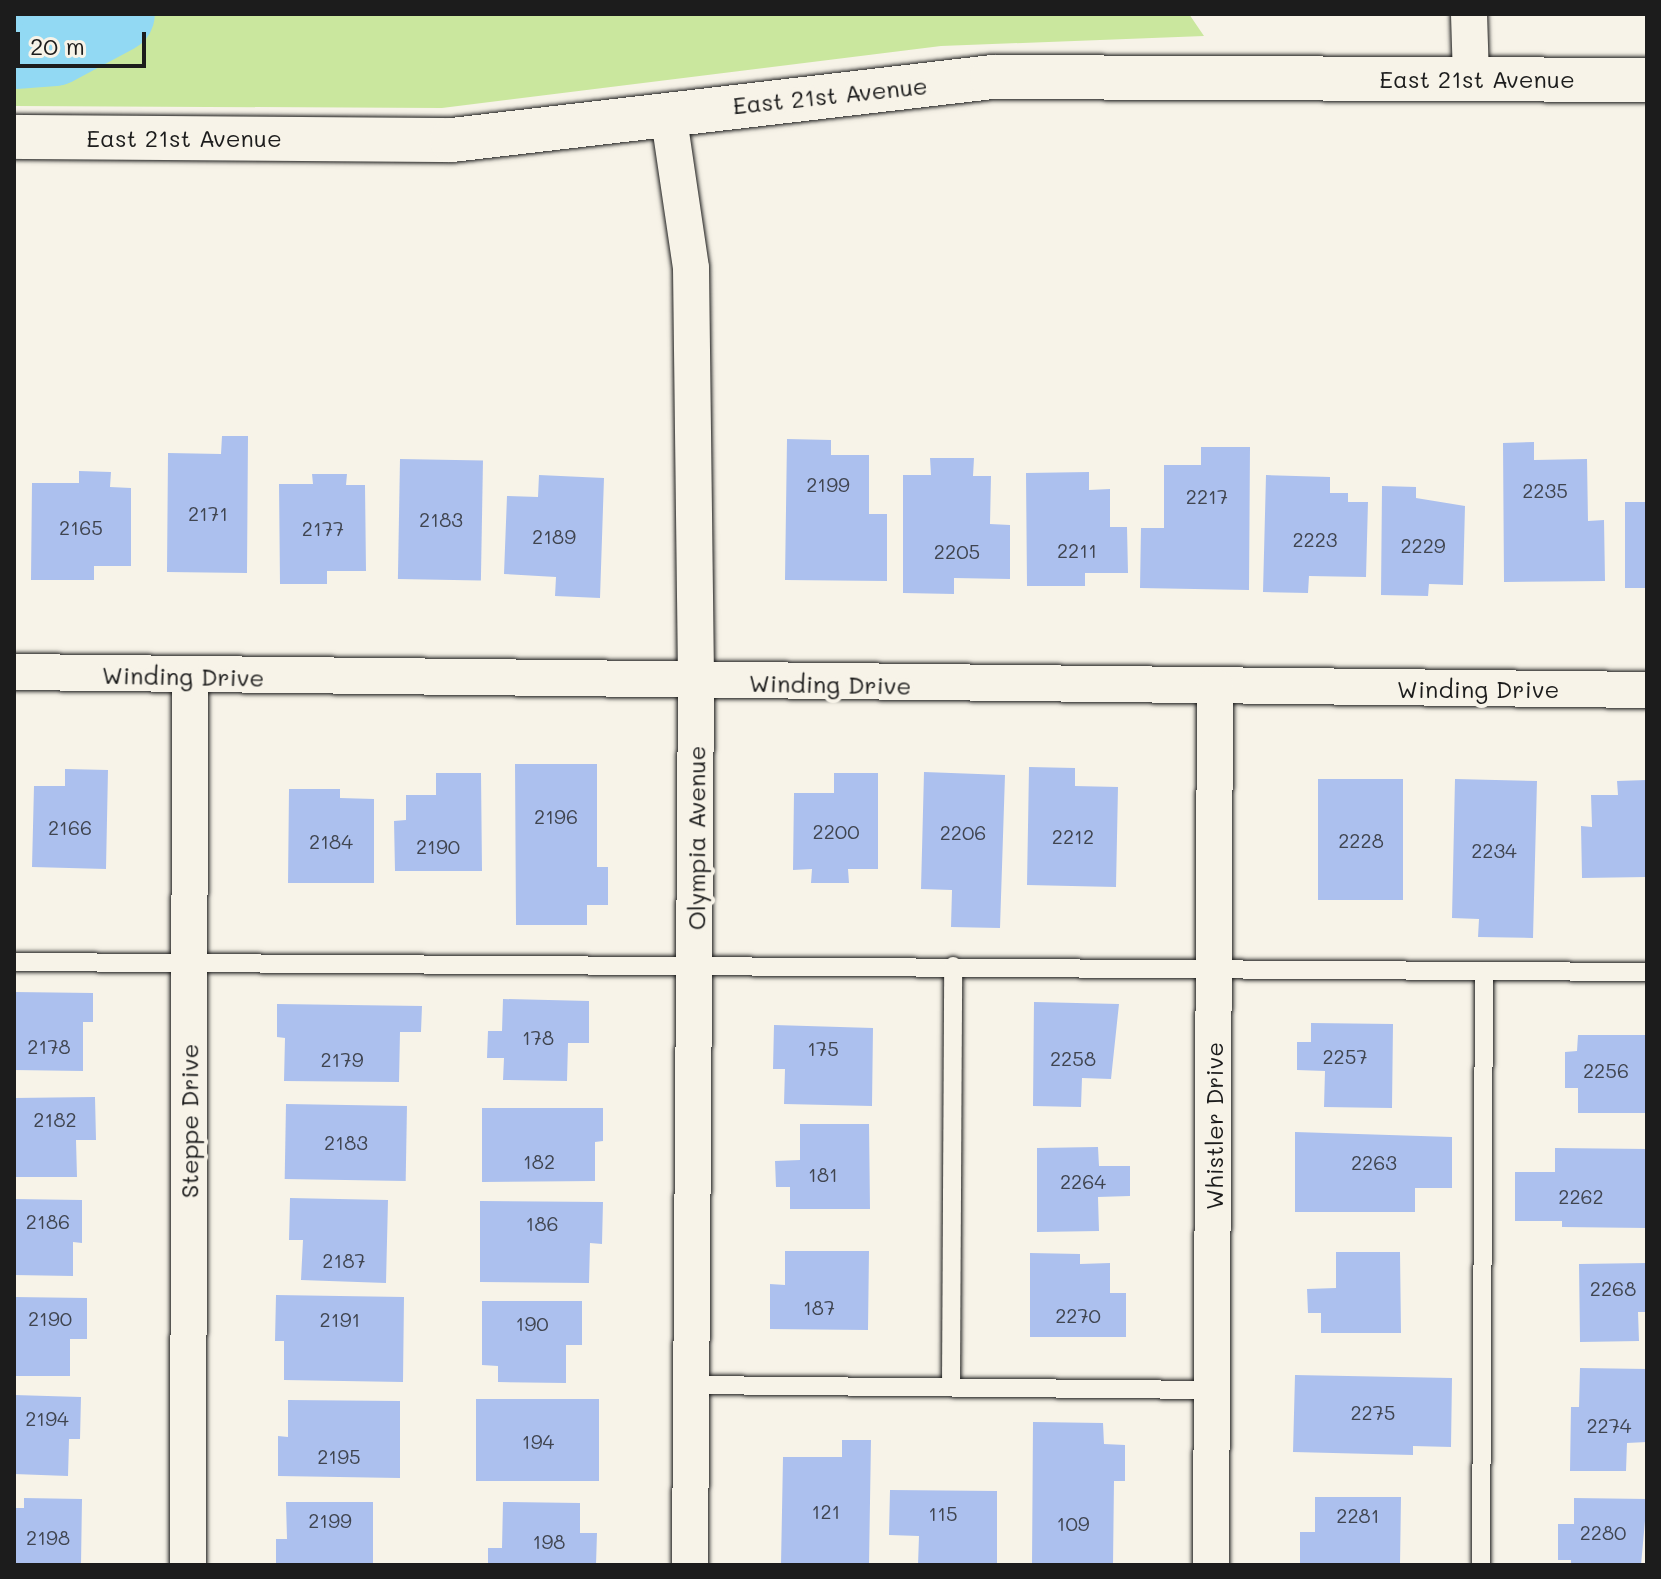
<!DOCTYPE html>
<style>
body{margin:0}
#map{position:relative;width:1661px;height:1579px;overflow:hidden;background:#f7f3e8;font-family:Mali,sans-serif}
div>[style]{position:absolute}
.green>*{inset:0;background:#cae79e}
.river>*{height:78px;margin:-39px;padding:0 39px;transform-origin:39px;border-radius:39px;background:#92d9f3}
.building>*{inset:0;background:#acc0ee;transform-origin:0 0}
.roads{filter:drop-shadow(0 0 2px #1c1c1c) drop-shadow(0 0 2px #1c1c1c)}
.lane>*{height:18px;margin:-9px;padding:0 9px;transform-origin:9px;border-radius:9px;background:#f7f3e8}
.street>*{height:36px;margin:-18px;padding:0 18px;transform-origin:18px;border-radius:18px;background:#f7f3e8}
.secondary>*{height:44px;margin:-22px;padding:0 22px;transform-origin:22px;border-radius:22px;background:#f7f3e8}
span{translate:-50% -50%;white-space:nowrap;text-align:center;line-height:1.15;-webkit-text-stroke:8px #f7f3e8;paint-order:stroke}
.number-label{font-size:20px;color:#404550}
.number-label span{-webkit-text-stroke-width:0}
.street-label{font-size:24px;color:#1c1c1c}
.frame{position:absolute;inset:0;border:16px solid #1c1c1c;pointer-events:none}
.scale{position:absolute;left:16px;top:32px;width:130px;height:36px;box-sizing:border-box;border:4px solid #1c1c1c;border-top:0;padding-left:10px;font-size:24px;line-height:28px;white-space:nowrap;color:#1c1c1c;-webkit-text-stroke:6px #f7f3e8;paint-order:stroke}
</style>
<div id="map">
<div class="green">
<div style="clip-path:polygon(14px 14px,1189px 14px,1204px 36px,941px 46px,442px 108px,14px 106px)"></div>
</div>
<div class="river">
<div style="left:14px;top:50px;width:40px;rotate:-4.3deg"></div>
<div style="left:54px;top:47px;width:70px;rotate:-28deg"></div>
</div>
<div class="building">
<div style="clip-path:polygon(222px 436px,248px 436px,247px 573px,167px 572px,168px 453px,221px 454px)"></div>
<div style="clip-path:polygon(787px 439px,831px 440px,831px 455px,869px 455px,869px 514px,887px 514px,887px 581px,785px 580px)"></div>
<div style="clip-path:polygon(1534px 442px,1534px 460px,1587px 459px,1588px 521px,1604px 520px,1605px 581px,1504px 582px,1503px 443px)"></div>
<div style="clip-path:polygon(1201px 447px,1250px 447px,1249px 590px,1140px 588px,1141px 528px,1164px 528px,1164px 465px,1201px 465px)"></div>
<div style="clip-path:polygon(930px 458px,974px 458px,973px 476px,991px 476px,990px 524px,1010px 525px,1010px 579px,954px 578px,954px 594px,903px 593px,903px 475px,931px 475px)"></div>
<div style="left:400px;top:459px;width:83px;height:120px;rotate:1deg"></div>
<div style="clip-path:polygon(79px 471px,111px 472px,110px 487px,131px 488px,131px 566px,94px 566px,94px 580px,31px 580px,32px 483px,79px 483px)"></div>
<div style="clip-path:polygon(1089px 472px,1089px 490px,1110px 489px,1110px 527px,1127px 527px,1128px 573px,1085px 573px,1085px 586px,1027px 586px,1026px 473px)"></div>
<div style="clip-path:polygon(312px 474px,347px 474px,346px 485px,365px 485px,366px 571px,327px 571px,327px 584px,280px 584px,279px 484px,313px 484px)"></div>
<div style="clip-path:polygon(539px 475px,604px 478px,600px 598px,555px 596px,556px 577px,504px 574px,507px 496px,538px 497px)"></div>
<div style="clip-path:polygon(1266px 475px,1330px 477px,1330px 493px,1348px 493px,1348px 502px,1368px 502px,1366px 577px,1309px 576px,1308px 593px,1263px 592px)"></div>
<div style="clip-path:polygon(1382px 486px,1416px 487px,1416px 498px,1465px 506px,1463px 585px,1429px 584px,1428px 596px,1381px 595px)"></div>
<div style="left:1625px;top:502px;width:22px;height:86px"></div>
<div style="clip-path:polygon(515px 764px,597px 764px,597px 867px,608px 867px,608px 905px,587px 905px,587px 925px,516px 925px)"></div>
<div style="clip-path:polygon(1029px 767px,1075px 768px,1075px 786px,1118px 787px,1116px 887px,1027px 885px)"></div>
<div style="clip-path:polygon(65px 769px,108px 770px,106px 869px,32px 867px,34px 786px,65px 786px)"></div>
<div style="clip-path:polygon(924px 772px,1005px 775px,1000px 928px,951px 927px,952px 890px,921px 889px)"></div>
<div style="clip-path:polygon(436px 773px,481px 773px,482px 871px,395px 871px,394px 821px,406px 820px,406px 795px,436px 795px)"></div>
<div style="clip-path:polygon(834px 773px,878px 773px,878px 869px,848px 869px,849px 883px,811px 883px,812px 869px,793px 870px,794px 793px,834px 793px)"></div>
<div style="left:1403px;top:779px;width:121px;height:85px;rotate:90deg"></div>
<div style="clip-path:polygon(1455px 779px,1537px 781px,1533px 938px,1478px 937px,1479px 919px,1452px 918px)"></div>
<div style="clip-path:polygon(1647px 780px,1647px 877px,1582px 878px,1581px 826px,1592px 827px,1591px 795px,1618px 795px,1617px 781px)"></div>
<div style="clip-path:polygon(289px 789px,340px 789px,340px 798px,374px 799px,374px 883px,288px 883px)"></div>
<div style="clip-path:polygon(14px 992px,93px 993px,93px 1022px,83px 1022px,83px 1071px,14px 1070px)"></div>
<div style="clip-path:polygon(503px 999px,589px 1001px,589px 1043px,568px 1043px,567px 1081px,503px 1080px,504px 1058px,487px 1058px,488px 1031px,502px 1031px)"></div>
<div style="clip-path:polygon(1034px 1002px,1119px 1004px,1111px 1079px,1082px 1078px,1081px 1107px,1033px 1106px)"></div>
<div style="clip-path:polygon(277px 1004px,422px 1006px,421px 1032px,400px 1032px,399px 1082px,284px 1081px,285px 1038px,277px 1037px)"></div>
<div style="clip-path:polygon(1311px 1023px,1393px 1024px,1392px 1108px,1324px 1107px,1325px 1071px,1297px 1070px,1297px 1042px,1311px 1042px)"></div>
<div style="clip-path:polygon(774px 1025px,873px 1028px,872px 1106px,784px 1104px,785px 1069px,773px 1069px)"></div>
<div style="clip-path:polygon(1578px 1035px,1647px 1035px,1647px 1113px,1578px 1113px,1578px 1088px,1565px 1088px,1565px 1052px,1577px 1051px)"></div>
<div style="clip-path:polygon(95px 1097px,96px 1140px,76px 1140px,77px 1177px,14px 1177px,14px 1098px)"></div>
<div style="left:286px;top:1104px;width:121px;height:75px;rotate:1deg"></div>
<div style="clip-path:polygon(482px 1108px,603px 1108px,603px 1141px,595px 1142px,595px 1181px,482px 1182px)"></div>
<div style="clip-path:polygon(800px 1124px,869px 1124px,870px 1209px,790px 1209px,790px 1187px,776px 1187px,775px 1161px,800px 1160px)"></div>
<div style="clip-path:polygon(1295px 1132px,1452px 1137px,1452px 1188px,1415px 1188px,1415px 1212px,1295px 1212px)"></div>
<div style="clip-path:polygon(1098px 1147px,1099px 1166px,1130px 1166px,1130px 1196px,1098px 1197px,1099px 1231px,1037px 1232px,1037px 1148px)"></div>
<div style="clip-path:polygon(1555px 1148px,1647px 1149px,1647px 1228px,1562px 1227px,1562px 1221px,1515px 1221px,1515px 1172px,1555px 1172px)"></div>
<div style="clip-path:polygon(290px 1198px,388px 1200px,386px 1283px,301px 1280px,303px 1240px,289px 1240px)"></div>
<div style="clip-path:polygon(14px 1199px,82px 1200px,82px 1243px,73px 1242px,73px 1276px,14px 1275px)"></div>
<div style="clip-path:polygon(480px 1201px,603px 1202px,602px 1244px,590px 1243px,589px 1283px,480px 1282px)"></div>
<div style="clip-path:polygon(785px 1251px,869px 1251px,868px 1330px,770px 1329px,770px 1284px,785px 1285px)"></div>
<div style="clip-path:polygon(1336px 1252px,1400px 1252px,1401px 1333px,1321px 1333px,1321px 1313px,1308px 1313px,1307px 1289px,1336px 1288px)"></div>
<div style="clip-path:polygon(1030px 1253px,1080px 1254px,1080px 1264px,1110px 1263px,1110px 1293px,1126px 1293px,1126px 1337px,1030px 1337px)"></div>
<div style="clip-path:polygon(1647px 1263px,1647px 1312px,1638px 1312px,1639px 1341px,1580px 1342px,1579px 1264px)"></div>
<div style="clip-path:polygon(276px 1295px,404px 1297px,403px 1382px,284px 1380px,284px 1341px,275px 1341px)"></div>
<div style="clip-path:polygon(14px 1297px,87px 1298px,87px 1339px,70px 1339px,70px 1376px,14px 1376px)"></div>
<div style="clip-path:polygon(482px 1301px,582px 1301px,582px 1345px,566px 1345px,566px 1383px,498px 1382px,498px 1366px,482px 1365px)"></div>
<div style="clip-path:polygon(1580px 1368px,1647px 1369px,1647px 1442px,1627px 1443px,1626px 1471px,1570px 1471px,1571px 1407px,1579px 1407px)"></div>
<div style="clip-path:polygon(1295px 1375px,1452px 1378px,1451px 1447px,1413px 1446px,1413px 1455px,1293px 1452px)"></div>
<div style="clip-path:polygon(14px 1395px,81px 1397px,80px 1439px,69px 1439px,68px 1476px,14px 1474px)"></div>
<div style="left:476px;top:1399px;width:123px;height:82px"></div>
<div style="clip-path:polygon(288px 1400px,400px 1401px,400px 1478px,278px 1476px,278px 1436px,288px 1437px)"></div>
<div style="clip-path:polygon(1033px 1422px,1103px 1423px,1104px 1444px,1125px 1445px,1125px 1481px,1114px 1481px,1113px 1565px,1032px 1565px)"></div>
<div style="clip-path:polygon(842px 1440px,871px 1440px,869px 1565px,781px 1565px,783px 1457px,842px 1457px)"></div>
<div style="clip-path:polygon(890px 1490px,997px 1491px,997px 1565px,918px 1565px,919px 1536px,889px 1535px)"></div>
<div style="clip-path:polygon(1315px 1497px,1401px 1497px,1400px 1565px,1300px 1565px,1300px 1532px,1315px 1532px)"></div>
<div style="clip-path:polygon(24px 1498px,82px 1499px,81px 1565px,14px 1565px,14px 1508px,24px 1508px)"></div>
<div style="clip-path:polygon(1574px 1498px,1647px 1499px,1641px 1565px,1571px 1565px,1571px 1560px,1558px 1560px,1558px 1524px,1574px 1524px)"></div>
<div style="clip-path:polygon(286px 1502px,373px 1502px,373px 1565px,276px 1565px,276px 1539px,287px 1539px)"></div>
<div style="clip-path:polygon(503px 1502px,580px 1503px,580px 1533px,597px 1533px,596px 1565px,488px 1565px,488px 1548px,502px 1548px)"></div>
</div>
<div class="roads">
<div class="lane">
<div style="left:14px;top:962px;width:1633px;rotate:0.35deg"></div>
<div style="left:691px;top:1385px;width:522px;rotate:0.55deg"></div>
<div style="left:951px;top:1387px;width:421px;rotate:-89.7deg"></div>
<div style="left:1481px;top:1565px;width:593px;rotate:-89.71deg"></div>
</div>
<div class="street">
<div style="left:1469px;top:14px;width:65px;rotate:88.2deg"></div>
<div style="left:668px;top:112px;width:158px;rotate:81.6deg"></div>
<div style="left:691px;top:268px;width:414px;rotate:89.3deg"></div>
<div style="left:696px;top:682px;width:883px;rotate:90.39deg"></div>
<div style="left:14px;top:672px;width:1633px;rotate:0.63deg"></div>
<div style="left:188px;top:1565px;width:888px;rotate:-89.87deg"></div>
<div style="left:1211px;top:1565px;width:878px;rotate:-89.74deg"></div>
</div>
<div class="secondary">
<div style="left:14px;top:137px;width:438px;rotate:0.4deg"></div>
<div style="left:452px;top:140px;width:544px;rotate:-6.65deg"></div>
<div style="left:992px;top:77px;width:655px;rotate:0.26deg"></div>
</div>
</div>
<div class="number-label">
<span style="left:828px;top:484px">2199</span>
<span style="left:1545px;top:490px">2235</span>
<span style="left:1207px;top:496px">2217</span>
<span style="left:208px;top:513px">2171</span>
<span style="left:441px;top:519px">2183</span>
<span style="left:81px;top:527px">2165</span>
<span style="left:323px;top:528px">2177</span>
<span style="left:554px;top:536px">2189</span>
<span style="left:1315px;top:539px">2223</span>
<span style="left:1423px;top:545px">2229</span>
<span style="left:1077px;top:550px">2211</span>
<span style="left:957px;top:551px">2205</span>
<span style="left:556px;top:816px">2196</span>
<span style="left:70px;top:827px">2166</span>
<span style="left:836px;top:831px">2200</span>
<span style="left:963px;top:832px">2206</span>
<span style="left:1073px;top:836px">2212</span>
<span style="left:1361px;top:840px">2228</span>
<span style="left:331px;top:841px">2184</span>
<span style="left:438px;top:846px">2190</span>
<span style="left:1494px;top:850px">2234</span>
<span style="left:538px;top:1037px">178</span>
<span style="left:49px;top:1046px">2178</span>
<span style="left:823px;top:1048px">175</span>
<span style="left:1345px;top:1056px">2257</span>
<span style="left:1073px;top:1058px">2258</span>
<span style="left:342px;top:1059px">2179</span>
<span style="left:1606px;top:1070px">2256</span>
<span style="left:55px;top:1119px">2182</span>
<span style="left:346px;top:1142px">2183</span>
<span style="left:539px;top:1161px">182</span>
<span style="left:1374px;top:1162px">2263</span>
<span style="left:823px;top:1174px">181</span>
<span style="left:1083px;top:1181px">2264</span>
<span style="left:1581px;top:1196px">2262</span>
<span style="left:48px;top:1221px">2186</span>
<span style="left:542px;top:1223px">186</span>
<span style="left:344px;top:1260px">2187</span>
<span style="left:1613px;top:1288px">2268</span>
<span style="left:819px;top:1307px">187</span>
<span style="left:1078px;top:1315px">2270</span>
<span style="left:50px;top:1318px">2190</span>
<span style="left:340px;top:1319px">2191</span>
<span style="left:532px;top:1323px">190</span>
<span style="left:1373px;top:1412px">2275</span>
<span style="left:47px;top:1418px">2194</span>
<span style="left:1609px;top:1425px">2274</span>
<span style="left:538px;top:1441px">194</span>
<span style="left:339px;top:1456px">2195</span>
<span style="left:826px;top:1511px">121</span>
<span style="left:943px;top:1513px">115</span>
<span style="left:1358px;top:1515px">2281</span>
<span style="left:330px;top:1520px">2199</span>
<span style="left:1073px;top:1523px">109</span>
<span style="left:1603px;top:1532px">2280</span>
<span style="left:48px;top:1537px">2198</span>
<span style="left:549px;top:1541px">198</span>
</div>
<div class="street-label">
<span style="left:1477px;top:79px">East 21st Avenue</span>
<span style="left:830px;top:95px;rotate:-6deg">East 21st Avenue</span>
<span style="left:184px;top:138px">East 21st Avenue</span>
<span style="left:183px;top:676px;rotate:1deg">Winding Drive</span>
<span style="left:830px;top:684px;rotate:1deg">Winding Drive</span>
<span style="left:1478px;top:689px">Winding Drive</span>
<span style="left:696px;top:838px;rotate:-90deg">Olympia Avenue</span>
<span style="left:189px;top:1121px;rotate:-90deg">Steppe Drive</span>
<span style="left:1214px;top:1126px;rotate:-90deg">Whistler Drive</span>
</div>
<div class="frame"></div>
<div class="scale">20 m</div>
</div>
